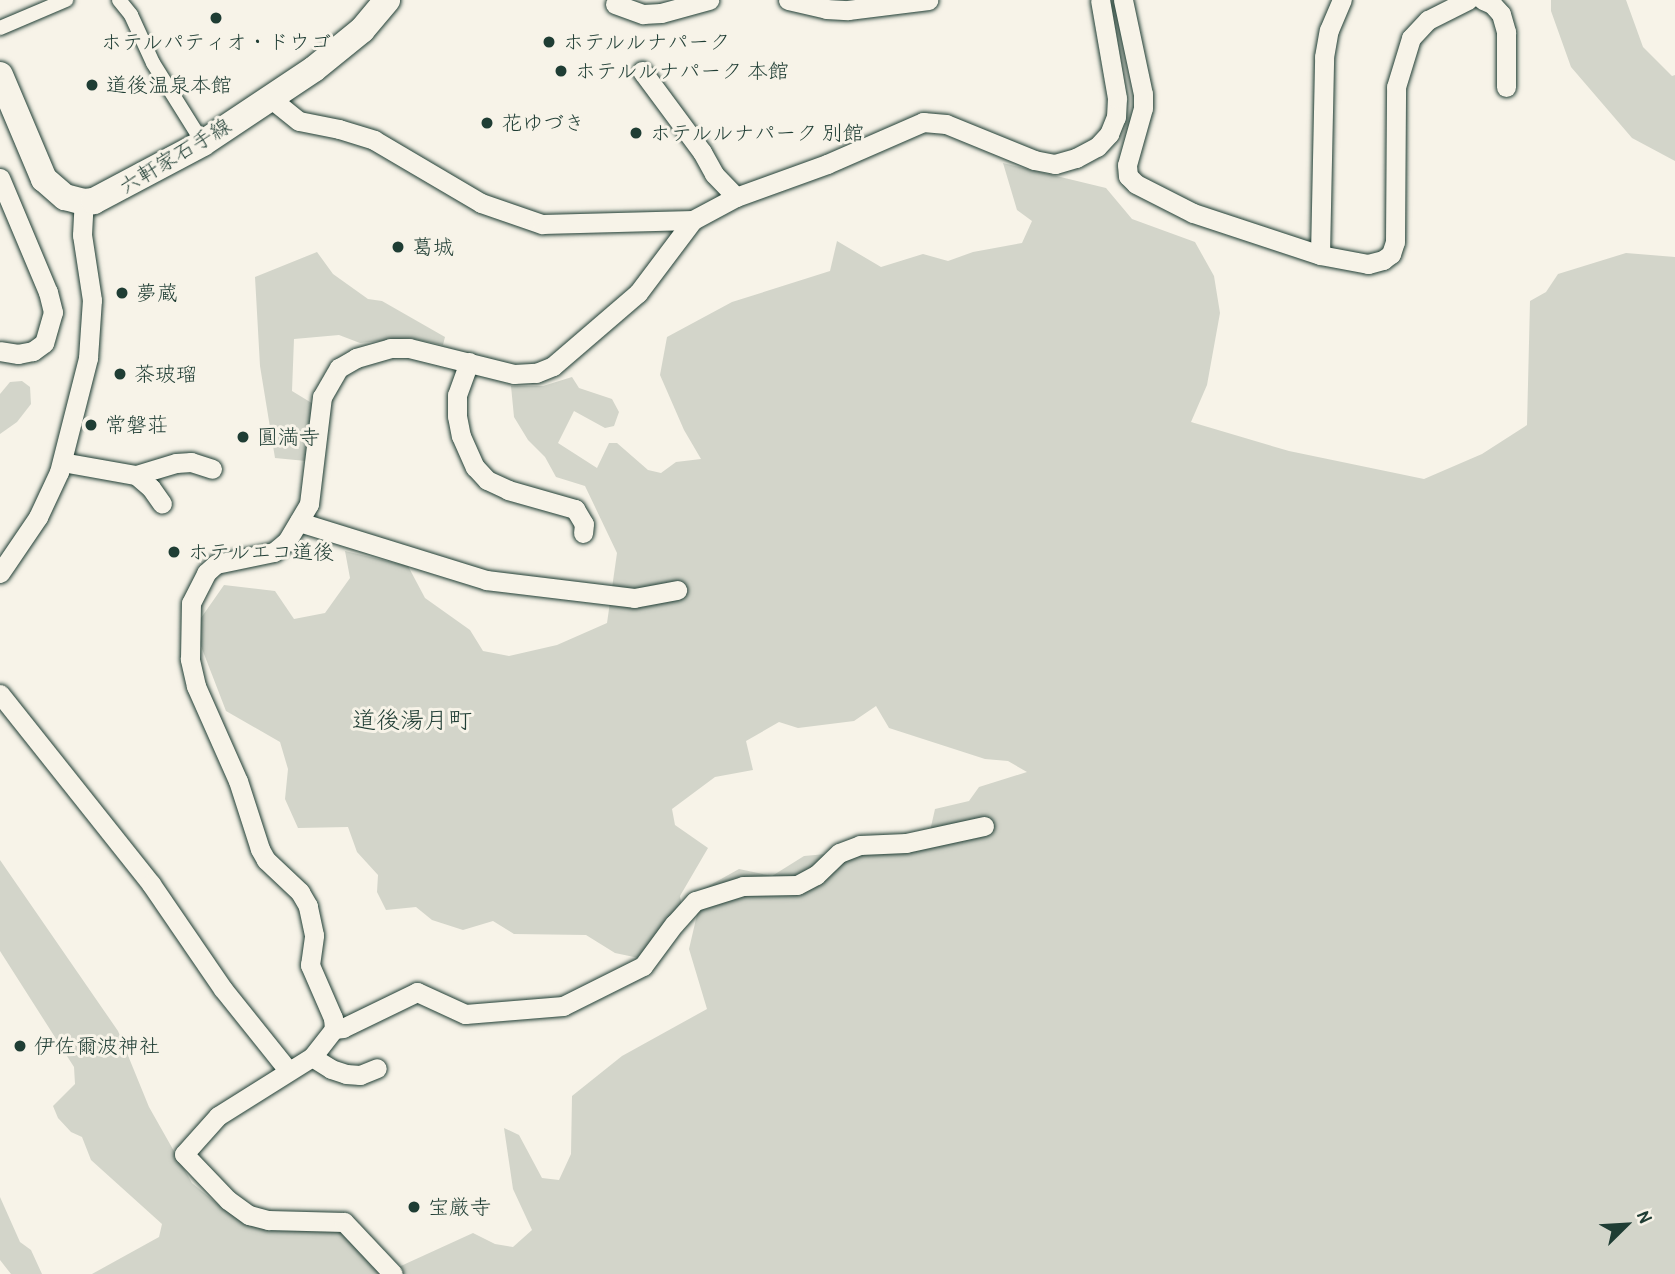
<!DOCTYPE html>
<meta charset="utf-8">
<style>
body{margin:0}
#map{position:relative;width:1675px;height:1274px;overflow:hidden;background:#f7f3e8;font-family:"Patrick Hand","Klee One",sans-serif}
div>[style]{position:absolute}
.green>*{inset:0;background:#d3d5ca}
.roads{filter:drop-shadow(0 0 2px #1f3d34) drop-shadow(0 0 2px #1f3d34)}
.pedestrian>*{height:14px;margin:-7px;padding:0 7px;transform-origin:7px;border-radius:7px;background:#f7f3e8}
.minor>*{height:19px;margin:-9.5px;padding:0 9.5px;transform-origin:9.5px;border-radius:9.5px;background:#f7f3e8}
.secondary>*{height:26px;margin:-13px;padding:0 13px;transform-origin:13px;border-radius:13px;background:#f7f3e8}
.dots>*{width:19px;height:19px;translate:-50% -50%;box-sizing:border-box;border:4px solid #f7f3e8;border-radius:50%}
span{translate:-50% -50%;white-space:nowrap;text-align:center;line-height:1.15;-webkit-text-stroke:6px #f7f3e8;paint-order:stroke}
.poi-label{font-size:21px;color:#1f3d34}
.left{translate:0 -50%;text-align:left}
.street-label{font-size:21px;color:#1f3d34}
.quarter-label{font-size:24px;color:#1f3d34}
.north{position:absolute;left:1591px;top:1190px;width:70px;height:70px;-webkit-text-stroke:5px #f7f3e8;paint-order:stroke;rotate:66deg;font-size:19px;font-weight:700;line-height:28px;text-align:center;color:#1f3d34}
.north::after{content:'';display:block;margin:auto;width:24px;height:32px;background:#1f3d34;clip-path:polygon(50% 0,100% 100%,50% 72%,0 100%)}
</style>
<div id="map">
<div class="green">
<div style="clip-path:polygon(1551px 0,1626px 0,1643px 47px,1672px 76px,1675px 75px,1675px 161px,1632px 138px,1571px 67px,1551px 11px)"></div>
<div style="clip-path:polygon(1003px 163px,1106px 188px,1132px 219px,1195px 242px,1214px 276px,1220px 313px,1207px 385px,1191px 422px,1289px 451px,1424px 479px,1482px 454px,1527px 425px,1530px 301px,1546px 292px,1558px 274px,1626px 253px,1675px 257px,1675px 1274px,92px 1274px,159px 1237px,162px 1224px,91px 1160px,82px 1137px,71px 1132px,58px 1118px,53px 1106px,75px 1084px,74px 1067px,0 951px,0 860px,118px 1031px,149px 1107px,192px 1183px,221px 1207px,259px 1225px,346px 1231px,392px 1270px,473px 1233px,495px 1244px,513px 1247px,532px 1230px,513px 1189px,504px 1128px,519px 1135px,542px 1178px,559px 1180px,571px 1154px,572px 1096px,622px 1056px,707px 1009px,689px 949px,703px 889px,739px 869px,772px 876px,804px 856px,882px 849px,930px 831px,935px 809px,969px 801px,979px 787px,1027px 772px,1008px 761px,985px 759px,889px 728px,876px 706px,854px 721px,798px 728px,779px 722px,746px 741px,753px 770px,715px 777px,672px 809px,675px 825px,708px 848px,680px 896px,685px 923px,658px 962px,615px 953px,586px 935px,514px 934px,493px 921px,463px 930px,432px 920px,416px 907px,386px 910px,377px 892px,378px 875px,357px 852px,348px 827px,298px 828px,285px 799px,288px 769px,280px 742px,226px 711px,194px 628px,224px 585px,275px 591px,294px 619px,325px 613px,350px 578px,345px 551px,408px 566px,425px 598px,470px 630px,483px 651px,509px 656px,557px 645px,607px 623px,617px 553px,585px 486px,556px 477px,545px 457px,528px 440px,514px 417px,511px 386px,543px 386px,572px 377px,579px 388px,612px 399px,619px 412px,614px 426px,605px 428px,574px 411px,558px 443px,597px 468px,609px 443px,617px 443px,648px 470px,661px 473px,676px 462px,701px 459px,684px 430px,660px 375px,667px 337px,732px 302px,830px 271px,837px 241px,881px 267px,923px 254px,948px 261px,973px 252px,1022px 243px,1032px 221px,1017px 210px)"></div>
<div style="clip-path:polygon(317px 252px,333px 274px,368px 299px,382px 301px,445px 337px,443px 345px,409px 338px,360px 343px,339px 335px,294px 339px,292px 391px,315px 405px,306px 461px,275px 458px,260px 366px,255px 277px)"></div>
<div style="clip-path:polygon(22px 381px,30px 387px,31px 404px,17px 422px,0 434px,0 394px,10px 382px)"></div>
<div style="clip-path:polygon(0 1197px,20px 1242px,31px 1250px,42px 1274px,11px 1274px,0 1260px)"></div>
</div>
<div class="roads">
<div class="pedestrian">
<div style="left:119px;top:0;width:19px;rotate:51deg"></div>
<div style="left:131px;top:15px;width:53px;rotate:65.4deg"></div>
<div style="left:153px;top:63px;width:94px;rotate:58deg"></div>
<div style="left:0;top:28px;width:72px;rotate:-23deg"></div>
</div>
<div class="minor">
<div style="left:788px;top:0;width:39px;rotate:13deg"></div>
<div style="left:826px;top:9px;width:22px;rotate:3deg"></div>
<div style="left:848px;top:10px;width:81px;rotate:-7.1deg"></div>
<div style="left:1123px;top:0;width:96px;rotate:78deg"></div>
<div style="left:1143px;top:94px;width:14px;rotate:90deg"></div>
<div style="left:1143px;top:108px;width:59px;rotate:105.7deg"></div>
<div style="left:1127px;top:165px;width:11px;rotate:85deg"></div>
<div style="left:1128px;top:176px;width:11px;rotate:45deg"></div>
<div style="left:1136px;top:184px;width:64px;rotate:27deg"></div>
<div style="left:1193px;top:213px;width:134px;rotate:18.3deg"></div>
<div style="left:1320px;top:255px;width:198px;rotate:-88.8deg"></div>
<div style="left:1324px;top:57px;width:27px;rotate:-80deg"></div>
<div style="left:1329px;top:30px;width:33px;rotate:-67deg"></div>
<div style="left:1483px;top:0;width:10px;rotate:24deg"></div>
<div style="left:1492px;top:4px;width:13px;rotate:48deg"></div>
<div style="left:1501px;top:14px;width:19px;rotate:74deg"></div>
<div style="left:1506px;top:32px;width:55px;rotate:90deg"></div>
<div style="left:615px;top:4px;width:30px;rotate:20deg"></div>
<div style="left:643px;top:14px;width:18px;rotate:-3deg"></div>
<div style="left:661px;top:13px;width:50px;rotate:-15.2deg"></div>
<div style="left:642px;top:71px;width:101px;rotate:53.5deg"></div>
<div style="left:702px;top:152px;width:25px;rotate:61deg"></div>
<div style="left:714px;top:174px;width:32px;rotate:46deg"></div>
<div style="left:269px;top:97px;width:38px;rotate:39deg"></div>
<div style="left:299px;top:121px;width:41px;rotate:11.3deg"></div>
<div style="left:339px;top:129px;width:37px;rotate:17deg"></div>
<div style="left:374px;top:140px;width:124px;rotate:30.5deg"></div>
<div style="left:481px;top:203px;width:65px;rotate:19deg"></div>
<div style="left:542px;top:224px;width:151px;rotate:-1.5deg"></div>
<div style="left:0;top:178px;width:124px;rotate:67.2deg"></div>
<div style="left:48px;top:292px;width:21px;rotate:76deg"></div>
<div style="left:53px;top:312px;width:32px;rotate:106deg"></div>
<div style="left:44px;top:343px;width:14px;rotate:144deg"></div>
<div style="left:33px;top:351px;width:15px;rotate:169deg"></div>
<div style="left:18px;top:354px;width:18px;rotate:-171deg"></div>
<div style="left:1320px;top:255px;width:49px;rotate:10.6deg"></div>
<div style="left:1368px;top:264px;width:16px;rotate:-15deg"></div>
<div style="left:1383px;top:260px;width:10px;rotate:-37deg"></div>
<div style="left:1391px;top:254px;width:13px;rotate:-72deg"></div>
<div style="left:1395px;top:242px;width:155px;rotate:-89.6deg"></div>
<div style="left:1396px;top:87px;width:51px;rotate:-73deg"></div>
<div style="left:1411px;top:38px;width:25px;rotate:-47deg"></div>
<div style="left:1428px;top:20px;width:45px;rotate:-26.6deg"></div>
<div style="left:469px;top:362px;width:35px;rotate:110deg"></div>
<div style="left:457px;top:395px;width:21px;rotate:90deg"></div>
<div style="left:457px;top:416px;width:20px;rotate:79deg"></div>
<div style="left:461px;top:436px;width:34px;rotate:66deg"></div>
<div style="left:475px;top:467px;width:18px;rotate:47deg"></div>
<div style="left:487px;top:480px;width:23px;rotate:25deg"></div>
<div style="left:508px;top:490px;width:70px;rotate:15.8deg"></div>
<div style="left:575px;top:509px;width:17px;rotate:59deg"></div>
<div style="left:584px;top:524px;width:9px;rotate:96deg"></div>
<div style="left:62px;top:462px;width:75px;rotate:10deg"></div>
<div style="left:136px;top:475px;width:42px;rotate:-16.7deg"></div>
<div style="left:176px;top:463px;width:15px;rotate:-4deg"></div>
<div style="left:191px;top:462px;width:22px;rotate:18deg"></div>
<div style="left:136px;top:475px;width:20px;rotate:41deg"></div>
<div style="left:151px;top:488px;width:19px;rotate:55deg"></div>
<div style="left:299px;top:522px;width:196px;rotate:17.2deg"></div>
<div style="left:486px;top:580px;width:149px;rotate:6.9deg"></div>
<div style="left:634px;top:598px;width:44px;rotate:-10.5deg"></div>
<div style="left:0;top:573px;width:68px;rotate:-55.8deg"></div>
<div style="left:38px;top:517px;width:50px;rotate:-65deg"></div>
<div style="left:59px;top:472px;width:118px;rotate:-75.7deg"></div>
<div style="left:88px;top:358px;width:58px;rotate:-86.1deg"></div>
<div style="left:92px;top:300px;width:66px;rotate:-98.7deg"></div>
<div style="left:82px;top:235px;width:33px;rotate:-87deg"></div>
<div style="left:0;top:694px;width:243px;rotate:51.5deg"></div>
<div style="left:151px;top:884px;width:127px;rotate:55.6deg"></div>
<div style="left:223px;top:989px;width:104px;rotate:51.3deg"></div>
<div style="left:984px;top:826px;width:80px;rotate:167.7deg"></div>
<div style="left:906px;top:843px;width:46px;rotate:177.5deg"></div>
<div style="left:860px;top:845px;width:22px;rotate:159deg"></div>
<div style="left:839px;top:853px;width:32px;rotate:136deg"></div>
<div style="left:816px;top:875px;width:21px;rotate:152deg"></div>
<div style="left:797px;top:885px;width:54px;rotate:178.9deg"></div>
<div style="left:743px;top:886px;width:50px;rotate:162.6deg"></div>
<div style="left:695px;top:901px;width:31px;rotate:132deg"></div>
<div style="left:674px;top:924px;width:52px;rotate:126.4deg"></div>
<div style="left:643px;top:966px;width:89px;rotate:153.4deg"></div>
<div style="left:563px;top:1006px;width:98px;rotate:175.3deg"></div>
<div style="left:465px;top:1014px;width:53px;rotate:-155.4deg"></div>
<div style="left:417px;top:992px;width:82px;rotate:154.1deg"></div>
<div style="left:343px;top:1028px;width:9px;rotate:174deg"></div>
<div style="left:334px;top:1029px;width:11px;rotate:-95deg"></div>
<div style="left:333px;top:1018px;width:58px;rotate:-113.5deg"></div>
<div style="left:310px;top:965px;width:30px;rotate:-82deg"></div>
<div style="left:314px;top:935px;width:30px;rotate:-102deg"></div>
<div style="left:308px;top:906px;width:16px;rotate:-120deg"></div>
<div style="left:300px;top:892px;width:47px;rotate:-136.7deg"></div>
<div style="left:266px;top:860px;width:13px;rotate:-119deg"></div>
<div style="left:260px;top:849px;width:71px;rotate:-107.9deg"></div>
<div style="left:238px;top:781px;width:104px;rotate:-113.9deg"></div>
<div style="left:196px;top:686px;width:28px;rotate:-103deg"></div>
<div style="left:190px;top:659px;width:56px;rotate:-89deg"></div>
<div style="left:191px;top:603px;width:34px;rotate:-63deg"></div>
<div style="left:206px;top:573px;width:13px;rotate:-42deg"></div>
<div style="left:216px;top:564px;width:59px;rotate:-11.7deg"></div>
<div style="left:274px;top:552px;width:17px;rotate:-40deg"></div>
<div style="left:287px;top:541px;width:43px;rotate:-59.3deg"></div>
<div style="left:309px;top:504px;width:108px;rotate:-83.1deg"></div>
<div style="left:322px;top:397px;width:34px;rotate:-60deg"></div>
<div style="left:339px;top:368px;width:20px;rotate:-30deg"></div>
<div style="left:356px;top:358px;width:35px;rotate:-16deg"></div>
<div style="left:390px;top:348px;width:19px"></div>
<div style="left:409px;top:348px;width:108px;rotate:13.9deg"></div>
<div style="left:514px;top:374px;width:22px;rotate:-3deg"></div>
<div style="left:536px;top:373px;width:18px;rotate:-22deg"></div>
<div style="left:553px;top:366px;width:112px;rotate:-40.7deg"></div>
<div style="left:638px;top:293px;width:91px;rotate:-53deg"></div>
<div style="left:693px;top:220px;width:49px;rotate:-28.1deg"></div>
<div style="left:736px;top:197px;width:97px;rotate:-19.9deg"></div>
<div style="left:827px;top:164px;width:105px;rotate:-23.6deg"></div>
<div style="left:923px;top:122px;width:23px;rotate:5deg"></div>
<div style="left:946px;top:124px;width:95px;rotate:22.2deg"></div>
<div style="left:1034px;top:160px;width:21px;rotate:11deg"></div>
<div style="left:1055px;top:164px;width:22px;rotate:-16deg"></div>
<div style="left:1076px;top:158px;width:24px;rotate:-28deg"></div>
<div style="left:1097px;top:147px;width:18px;rotate:-47deg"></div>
<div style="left:1109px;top:134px;width:18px;rotate:-68deg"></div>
<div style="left:1116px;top:117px;width:19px;rotate:-87deg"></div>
<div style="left:1117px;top:98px;width:99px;rotate:-99.8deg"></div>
<div style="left:334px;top:1029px;width:36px;rotate:128deg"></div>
<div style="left:312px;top:1057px;width:111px;rotate:147.9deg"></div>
<div style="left:218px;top:1116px;width:51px;rotate:131.8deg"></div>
<div style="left:184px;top:1154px;width:64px;rotate:46.3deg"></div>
<div style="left:228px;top:1200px;width:26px;rotate:36deg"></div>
<div style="left:249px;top:1215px;width:20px;rotate:15deg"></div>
<div style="left:268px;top:1220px;width:76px;rotate:1.5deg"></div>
<div style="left:344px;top:1222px;width:71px;rotate:46.7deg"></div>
<div style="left:312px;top:1057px;width:22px;rotate:32deg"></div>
<div style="left:331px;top:1069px;width:16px;rotate:18deg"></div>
<div style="left:346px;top:1074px;width:14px;rotate:4deg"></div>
<div style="left:360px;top:1075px;width:18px;rotate:-22deg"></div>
</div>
<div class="secondary">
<div style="left:0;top:75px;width:113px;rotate:67.1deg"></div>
<div style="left:44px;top:179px;width:28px;rotate:41deg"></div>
<div style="left:65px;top:197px;width:20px;rotate:15deg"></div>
<div style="left:84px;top:202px;width:10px;rotate:-6deg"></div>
<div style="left:94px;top:201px;width:123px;rotate:-28deg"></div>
<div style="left:203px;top:143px;width:133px;rotate:-33.7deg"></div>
<div style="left:314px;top:69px;width:62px;rotate:-39.1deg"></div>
<div style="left:362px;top:30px;width:39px;rotate:-50deg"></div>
</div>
</div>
<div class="dots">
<div style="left:216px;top:18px;background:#1f3d34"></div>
<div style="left:549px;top:42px;background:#1f3d34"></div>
<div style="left:561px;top:71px;background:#1f3d34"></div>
<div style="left:92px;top:85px;background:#1f3d34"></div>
<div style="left:487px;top:123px;background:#1f3d34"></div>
<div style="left:636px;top:133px;background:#1f3d34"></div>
<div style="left:398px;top:247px;background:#1f3d34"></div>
<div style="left:122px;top:293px;background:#1f3d34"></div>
<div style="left:120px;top:374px;background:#1f3d34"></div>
<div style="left:91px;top:425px;background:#1f3d34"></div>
<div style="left:243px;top:437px;background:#1f3d34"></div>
<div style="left:174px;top:552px;background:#1f3d34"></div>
<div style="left:20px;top:1046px;background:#1f3d34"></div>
<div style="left:414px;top:1207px;background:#1f3d34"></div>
</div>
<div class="poi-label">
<span style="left:216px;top:42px">ホテルパティオ・ドウゴ</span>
<span class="left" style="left:563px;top:42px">ホテルルナパーク</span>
<span class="left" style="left:575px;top:71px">ホテルルナパーク 本館</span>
<span class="left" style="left:106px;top:85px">道後温泉本館</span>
<span class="left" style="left:501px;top:123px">花ゆづき</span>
<span class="left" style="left:650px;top:133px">ホテルルナパーク 別館</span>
<span class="left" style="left:412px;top:247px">葛城</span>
<span class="left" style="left:136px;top:293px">夢蔵</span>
<span class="left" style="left:134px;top:374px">茶玻瑠</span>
<span class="left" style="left:105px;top:425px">常磐荘</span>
<span class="left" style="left:257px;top:437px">圓満寺</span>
<span class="left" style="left:188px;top:552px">ホテルエコ道後</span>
<span class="left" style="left:34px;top:1046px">伊佐爾波神社</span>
<span class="left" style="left:428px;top:1207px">宝厳寺</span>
</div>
<div class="street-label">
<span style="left:175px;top:156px;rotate:-31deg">六軒家石手線</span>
</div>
<div class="quarter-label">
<span style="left:412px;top:720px">道後湯月町</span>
</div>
<div class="north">N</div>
</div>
